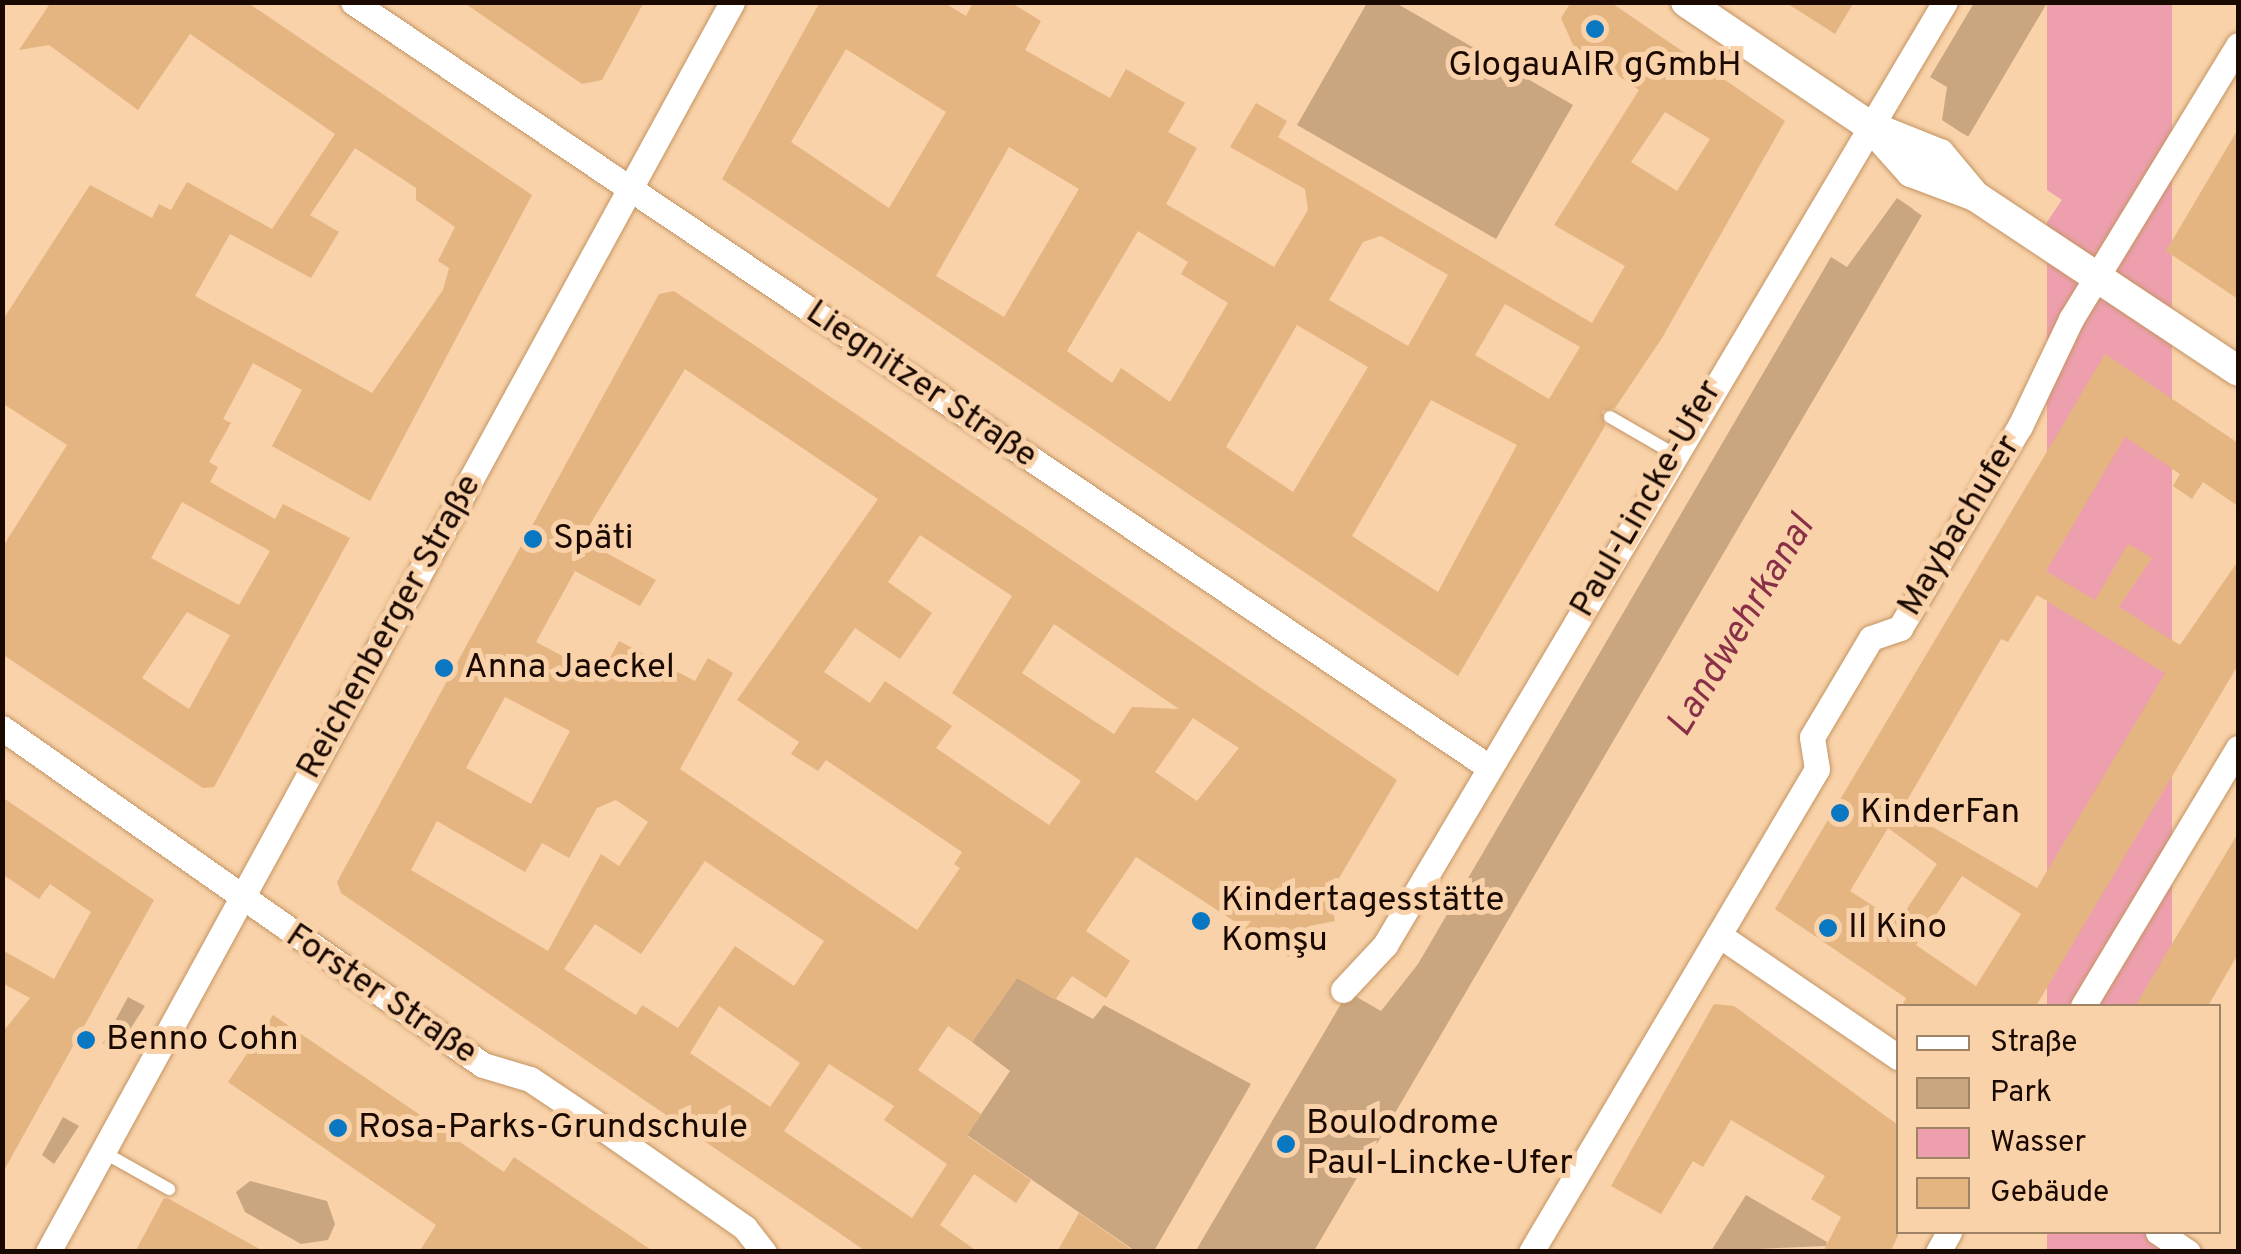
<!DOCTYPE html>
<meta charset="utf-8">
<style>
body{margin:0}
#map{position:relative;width:2241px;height:1254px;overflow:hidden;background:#f9d2a9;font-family:Overpass,sans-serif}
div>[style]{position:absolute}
.green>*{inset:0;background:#caa680}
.water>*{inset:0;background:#ed9fae;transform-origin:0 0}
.pier>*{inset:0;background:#f9d2a9;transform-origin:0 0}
.building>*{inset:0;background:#e4b481}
.roads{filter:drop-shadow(0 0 2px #c39462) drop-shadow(0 0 2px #c39462)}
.service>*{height:12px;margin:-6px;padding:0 6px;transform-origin:6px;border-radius:6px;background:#fff}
.minor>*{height:25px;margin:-12.5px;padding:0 12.5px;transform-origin:12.5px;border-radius:12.5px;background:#fff}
.tertiary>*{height:30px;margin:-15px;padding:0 15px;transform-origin:15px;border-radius:15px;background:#fff}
.dots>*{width:28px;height:28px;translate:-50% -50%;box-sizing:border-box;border:5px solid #f9d2a9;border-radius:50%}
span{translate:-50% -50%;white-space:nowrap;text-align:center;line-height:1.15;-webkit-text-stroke:10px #f9d2a9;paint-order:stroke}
.poi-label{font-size:35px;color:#1a0900}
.left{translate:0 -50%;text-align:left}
.street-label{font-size:35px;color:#1a0900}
.water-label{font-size:38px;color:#892f47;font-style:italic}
.frame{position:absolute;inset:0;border:5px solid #1a0900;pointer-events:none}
.legend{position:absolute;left:1896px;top:1004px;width:325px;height:230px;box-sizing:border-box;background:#f9d2a9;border:2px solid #a08265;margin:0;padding:12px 18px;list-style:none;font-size:30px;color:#1a0900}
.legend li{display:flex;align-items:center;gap:20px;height:50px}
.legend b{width:50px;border:2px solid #a08265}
</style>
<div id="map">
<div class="green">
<div style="clip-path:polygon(1367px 3px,1396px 3px,1573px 105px,1496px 239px,1297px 125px)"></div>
<div style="clip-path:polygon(1974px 3px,2047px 3px,1968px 137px,1942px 120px,1947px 87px,1930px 77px)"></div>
<div style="clip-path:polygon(1897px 198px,1922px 215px,1314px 1251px,1195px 1252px,1348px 992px,1381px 1011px,1418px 964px,1831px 257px,1847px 267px)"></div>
<div style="clip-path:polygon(1017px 978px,1093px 1019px,1104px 1005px,1251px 1084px,1154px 1251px,1135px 1251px,967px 1135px,1010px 1071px,972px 1042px)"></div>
<div style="clip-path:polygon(128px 997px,145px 1006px,115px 1053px,103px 1043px)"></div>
<div style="clip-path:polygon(63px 1117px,79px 1126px,54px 1164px,42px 1155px)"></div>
<div style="clip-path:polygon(250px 1181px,327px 1201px,335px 1224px,328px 1240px,301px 1244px,245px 1212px,236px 1192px)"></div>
<div style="clip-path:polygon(1746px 1195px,1827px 1242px,1826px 1246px,1711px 1251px)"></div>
</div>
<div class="water">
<div style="left:2047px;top:3px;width:125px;height:1448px"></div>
</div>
<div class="pier">
<div style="left:1964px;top:134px;width:118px;height:91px;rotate:34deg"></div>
</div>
<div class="building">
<div style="clip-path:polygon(evenodd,51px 2px,248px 3px,532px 195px,370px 501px,272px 446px,302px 390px,253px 363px,223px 419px,231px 423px,209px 462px,218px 467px,210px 482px,275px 519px,283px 504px,350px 538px,214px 787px,203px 788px,2px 654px,2px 548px,67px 445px,2px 403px,2px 321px,90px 185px,152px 218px,159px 204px,171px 210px,187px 182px,272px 229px,335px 134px,190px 34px,138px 110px,49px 45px,19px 50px,51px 2px,355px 148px,416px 188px,416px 200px,455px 227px,438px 261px,449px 268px,443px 290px,372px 393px,195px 296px,230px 234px,311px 278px,339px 232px,310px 215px,355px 148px,51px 2px,182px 502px,270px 551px,239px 605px,151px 558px,182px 502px,51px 2px,187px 612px,230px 635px,189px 709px,142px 678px,187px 612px)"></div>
<div style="clip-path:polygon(463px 2px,644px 2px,602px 80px,582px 84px)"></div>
<div style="clip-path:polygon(evenodd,820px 2px,943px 2px,966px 16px,973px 2px,1010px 2px,1041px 21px,1025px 50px,1110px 98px,1126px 69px,1162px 90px,1185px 103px,1168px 132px,1197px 148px,1166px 204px,1274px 267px,1308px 210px,1305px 189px,1230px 147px,1256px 103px,1287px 121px,1278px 137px,1592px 323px,1625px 266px,1554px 225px,1639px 90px,1573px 45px,1561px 18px,1571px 2px,1610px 2px,1785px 121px,1662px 338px,1615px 408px,1602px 411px,1605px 426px,1458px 676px,722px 179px,820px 2px,846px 49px,946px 112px,889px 208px,791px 142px,846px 49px,820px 2px,1665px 112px,1710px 139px,1677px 191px,1631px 162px,1665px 112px,820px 2px,1009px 147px,1079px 189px,1004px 317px,936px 276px,1009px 147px,820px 2px,1138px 231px,1188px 262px,1181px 274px,1228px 303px,1170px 402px,1121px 368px,1112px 383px,1067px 351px,1138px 231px,820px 2px,1381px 236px,1448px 275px,1408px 346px,1329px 300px,1363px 242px,1381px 236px,820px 2px,1505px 304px,1580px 347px,1549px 399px,1475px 355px,1505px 304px,820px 2px,1297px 325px,1368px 367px,1293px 492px,1226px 447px,1297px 325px,820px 2px,1431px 400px,1517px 445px,1438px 592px,1352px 536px,1431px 400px)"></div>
<div style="clip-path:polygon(1785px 2px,1854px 2px,1835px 34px)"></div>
<div style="clip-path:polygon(2238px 129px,2238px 299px,2166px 251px)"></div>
<div style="clip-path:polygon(evenodd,674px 291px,1397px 780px,1329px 895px,1335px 921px,1309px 926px,1289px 957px,1136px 857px,1086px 931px,1130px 961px,1106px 998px,1072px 976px,1055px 1000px,1017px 978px,972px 1042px,948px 1026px,918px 1070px,981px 1114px,967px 1136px,1031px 1180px,1016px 1203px,974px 1174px,940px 1225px,978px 1252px,867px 1252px,341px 893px,337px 882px,659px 294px,674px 291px,685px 369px,878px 499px,737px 700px,799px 742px,791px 754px,818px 771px,826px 760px,962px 852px,954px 864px,960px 868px,917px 930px,680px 769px,733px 673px,708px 658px,695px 681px,619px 641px,600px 676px,536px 642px,575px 571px,640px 606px,656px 580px,581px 539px,685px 369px,674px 291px,920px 535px,1012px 596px,952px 693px,1081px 781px,1049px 825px,936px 748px,952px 726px,885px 681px,870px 703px,824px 672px,855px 628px,900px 659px,932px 613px,888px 582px,920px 535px,674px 291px,1054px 624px,1101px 656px,1179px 709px,1132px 707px,1114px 734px,1059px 698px,1022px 673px,1054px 624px,674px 291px,505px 697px,570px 731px,531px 804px,466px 768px,505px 697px,674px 291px,1193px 718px,1239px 748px,1197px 801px,1155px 772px,1193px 718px,674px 291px,616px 800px,648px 822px,619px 866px,601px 854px,548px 951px,411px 870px,437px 821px,525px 872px,542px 843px,569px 858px,597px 808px,616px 800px,674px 291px,705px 861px,824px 941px,794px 986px,735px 946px,678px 1028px,642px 1005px,636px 1015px,564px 969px,595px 924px,641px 954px,705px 861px,674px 291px,719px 1006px,800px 1063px,770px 1107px,690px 1053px,719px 1006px,674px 291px,829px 1064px,894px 1106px,884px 1120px,947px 1164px,912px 1218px,784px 1131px,829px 1064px)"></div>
<div style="clip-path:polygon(evenodd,2105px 354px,2238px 443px,2238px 506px,2203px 482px,2192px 499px,2173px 486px,2180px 474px,2125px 437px,2046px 571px,2095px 600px,2128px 544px,2152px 558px,2119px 607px,2180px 645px,2238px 561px,2238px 665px,2036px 1006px,1902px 1006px,1906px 998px,1775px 909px,2105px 354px,2037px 595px,2165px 673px,2037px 888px,1902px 809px,2001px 639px,2008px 642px,2037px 595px,2105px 354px,1888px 828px,1937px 864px,1898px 922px,1850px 891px,1888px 828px,2105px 354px,1962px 876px,2021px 914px,1976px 986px,1916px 945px,1962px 876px)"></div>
<div style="clip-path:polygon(2px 797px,154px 900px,2px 1174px,2px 1033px,30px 998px,2px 983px,2px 950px,54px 979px,91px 912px,50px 884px,39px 899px,2px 874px)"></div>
<div style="clip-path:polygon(2238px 833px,2238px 954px,2208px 1006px,2135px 1006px)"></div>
<div style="clip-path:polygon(1714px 1004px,1734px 1006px,1898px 1125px,1898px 1236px,1890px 1252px,1823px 1252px,1841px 1217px,1811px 1199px,1825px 1176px,1731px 1120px,1703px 1167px,1693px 1161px,1661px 1214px,1611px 1186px)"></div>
<div style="clip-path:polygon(273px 1015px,504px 1172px,514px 1157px,654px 1252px,419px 1252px,436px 1225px,228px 1082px)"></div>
<div style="clip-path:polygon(164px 1198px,169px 1199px,265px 1252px,135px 1252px)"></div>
<div style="clip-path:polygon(1079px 1213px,1135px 1252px,1057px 1252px)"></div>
</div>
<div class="roads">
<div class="service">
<div style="left:1610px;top:417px;width:74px;rotate:30deg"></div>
<div style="left:103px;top:1152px;width:76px;rotate:29.3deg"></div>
</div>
<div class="minor">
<div style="left:353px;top:2px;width:1370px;rotate:33.96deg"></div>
<div style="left:2px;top:728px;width:587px;rotate:35.02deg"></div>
<div style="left:483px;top:1065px;width:49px;rotate:16.6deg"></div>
<div style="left:530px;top:1079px;width:73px;rotate:33.9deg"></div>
<div style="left:591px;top:1120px;width:188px;rotate:35deg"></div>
<div style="left:745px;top:1228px;width:31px;rotate:52deg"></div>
<div style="left:1719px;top:935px;width:217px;rotate:34.3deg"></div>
<div style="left:1343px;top:990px;width:62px;rotate:-47deg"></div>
<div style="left:1385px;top:945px;width:1097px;rotate:-59.3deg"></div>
<div style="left:2083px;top:1006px;width:301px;rotate:-59deg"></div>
<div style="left:2158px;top:1232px;width:36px;rotate:34deg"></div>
<div style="left:48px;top:1252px;width:1425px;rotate:-61.31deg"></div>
<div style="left:1531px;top:1252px;width:561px;rotate:-59.37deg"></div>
<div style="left:1817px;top:769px;width:32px;rotate:-99deg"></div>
<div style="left:1812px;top:737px;width:115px;rotate:-59.2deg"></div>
<div style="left:1871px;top:638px;width:31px;rotate:-19deg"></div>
<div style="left:1900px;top:628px;width:235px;rotate:-59.3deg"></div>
<div style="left:2020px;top:426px;width:119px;rotate:-64.5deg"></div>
<div style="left:2071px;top:319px;width:321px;rotate:-58.6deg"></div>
<div style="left:1938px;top:1252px;width:23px;rotate:-61deg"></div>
</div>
<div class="tertiary">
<div style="left:1686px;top:2px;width:222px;rotate:34deg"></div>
<div style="left:1870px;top:126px;width:75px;rotate:21.8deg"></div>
<div style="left:1940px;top:154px;width:55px;rotate:50.2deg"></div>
<div style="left:1870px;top:126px;width:62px;rotate:48.3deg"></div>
<div style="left:1911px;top:172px;width:68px;rotate:20.6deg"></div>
<div style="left:1975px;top:196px;width:316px;rotate:33.6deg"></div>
</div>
</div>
<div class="dots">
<div style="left:1595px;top:29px;background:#0a77c2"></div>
<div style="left:533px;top:539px;background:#0a77c2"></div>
<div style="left:444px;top:668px;background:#0a77c2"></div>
<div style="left:1840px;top:813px;background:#0a77c2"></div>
<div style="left:1201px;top:921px;background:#0a77c2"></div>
<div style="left:1828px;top:928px;background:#0a77c2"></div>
<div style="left:86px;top:1040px;background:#0a77c2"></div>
<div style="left:338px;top:1128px;background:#0a77c2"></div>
<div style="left:1286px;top:1144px;background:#0a77c2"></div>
</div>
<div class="poi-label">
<span style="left:1595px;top:66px">GlogauAIR gGmbH</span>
<span class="left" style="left:553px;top:539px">Späti</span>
<span class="left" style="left:464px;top:668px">Anna Jaeckel</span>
<span class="left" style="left:1860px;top:813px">KinderFan</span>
<span class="left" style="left:1221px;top:921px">Kindertagesstätte<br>Komşu</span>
<span class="left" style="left:1848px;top:928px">Il Kino</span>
<span class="left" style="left:106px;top:1040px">Benno Cohn</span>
<span class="left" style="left:1306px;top:1144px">Boulodrome<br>Paul-Lincke-Ufer</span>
<span class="left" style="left:358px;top:1128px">Rosa-Parks-Grundschule</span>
</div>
<div class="street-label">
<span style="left:921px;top:385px;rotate:34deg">Liegnitzer Straße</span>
<span style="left:1647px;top:499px;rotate:-60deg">Paul-Lincke-Ufer</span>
<span style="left:1960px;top:526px;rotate:-59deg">Maybachufer</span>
<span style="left:390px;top:627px;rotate:-61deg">Reichenberger Straße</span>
<span style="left:381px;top:995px;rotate:34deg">Forster Straße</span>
</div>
<div class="water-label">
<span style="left:1742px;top:627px;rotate:-59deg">Landwehrkanal</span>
</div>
<div class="frame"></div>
<ul class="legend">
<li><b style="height:12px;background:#fff"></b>Straße</li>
<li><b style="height:28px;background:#caa680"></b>Park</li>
<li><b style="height:28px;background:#ed9fae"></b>Wasser</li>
<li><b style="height:28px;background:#e4b481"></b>Gebäude</li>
</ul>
</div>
